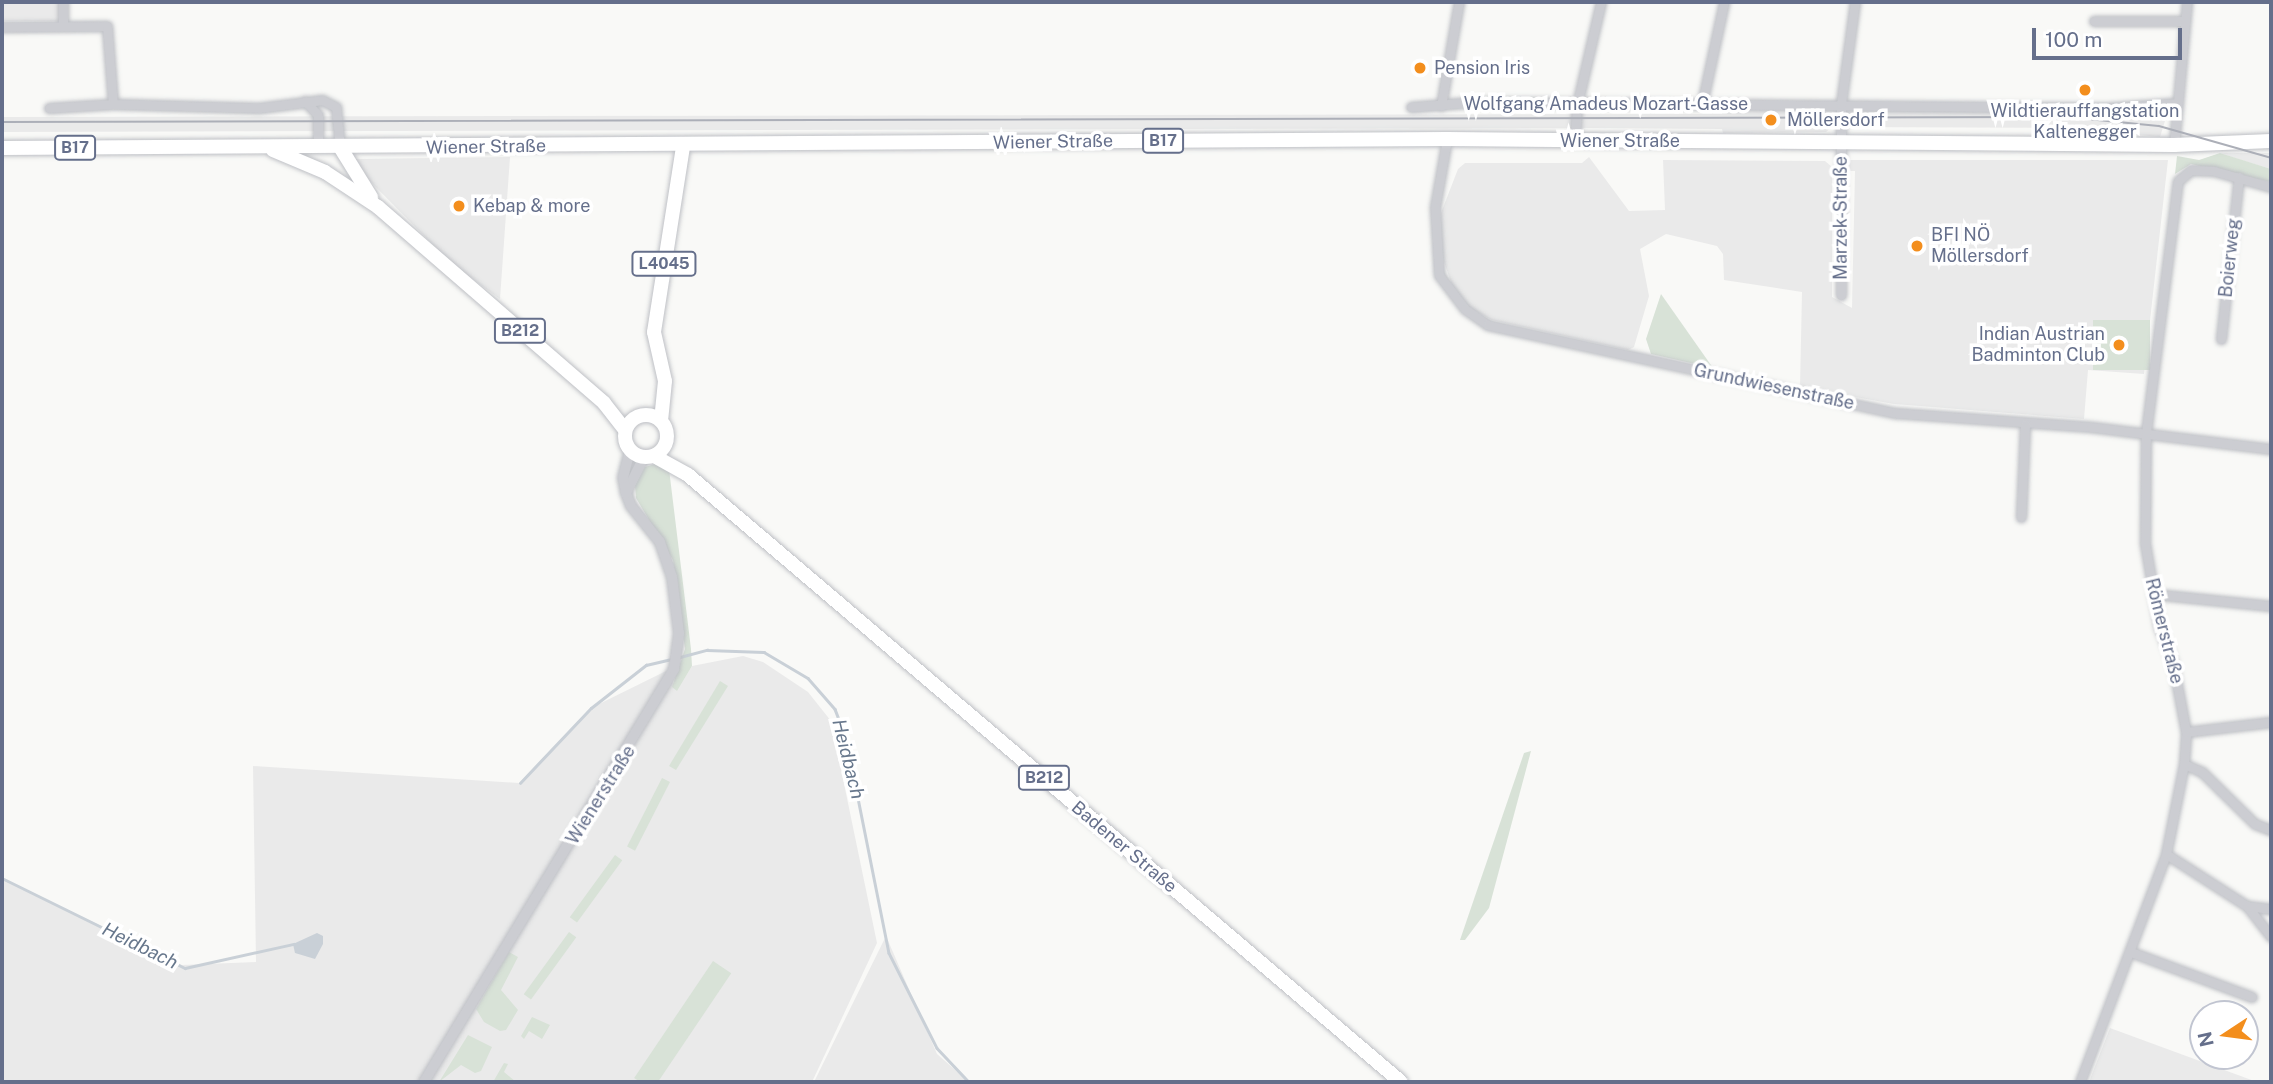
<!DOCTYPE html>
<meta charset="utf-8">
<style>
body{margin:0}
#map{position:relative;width:2273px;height:1084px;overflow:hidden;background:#f9f9f7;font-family:"Public Sans",sans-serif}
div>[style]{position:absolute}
.built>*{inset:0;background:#eaeaea;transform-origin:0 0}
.green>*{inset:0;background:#d8e2d7;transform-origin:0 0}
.water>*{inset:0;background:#c9d0d7}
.stream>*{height:2.5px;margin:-1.25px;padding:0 1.25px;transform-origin:1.25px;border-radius:1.25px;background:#c9d0d7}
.roads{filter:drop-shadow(0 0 2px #bec0c5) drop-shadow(0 0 2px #bec0c5)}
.minor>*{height:9px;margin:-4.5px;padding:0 4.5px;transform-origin:4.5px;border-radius:4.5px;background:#cccdd2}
.tertiary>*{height:10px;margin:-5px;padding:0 5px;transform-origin:5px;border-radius:5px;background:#cccdd2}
.primary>*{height:14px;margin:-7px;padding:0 7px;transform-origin:7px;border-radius:7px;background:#fff}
.primary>.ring{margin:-7px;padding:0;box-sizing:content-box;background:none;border:14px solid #fff;border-radius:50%}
.tram>*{height:2px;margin:-1px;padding:0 1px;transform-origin:1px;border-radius:1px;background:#acafb8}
.dots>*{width:19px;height:19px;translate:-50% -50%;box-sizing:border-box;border:4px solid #fff;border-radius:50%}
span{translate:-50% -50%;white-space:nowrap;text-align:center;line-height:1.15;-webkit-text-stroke:7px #fff;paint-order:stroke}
.shield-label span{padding:2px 5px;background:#fff;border:2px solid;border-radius:5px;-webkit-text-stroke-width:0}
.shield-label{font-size:16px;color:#656f8b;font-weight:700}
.poi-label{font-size:18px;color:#656f8b}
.left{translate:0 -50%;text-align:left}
.right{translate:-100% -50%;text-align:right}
.street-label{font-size:18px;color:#656f8b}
.water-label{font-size:19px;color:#67778c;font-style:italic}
.frame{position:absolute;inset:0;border:4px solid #656f8b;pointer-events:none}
.north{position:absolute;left:2189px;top:1000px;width:70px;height:70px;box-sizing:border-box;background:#fff;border:2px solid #c1c5d1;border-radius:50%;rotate:257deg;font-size:19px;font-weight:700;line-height:28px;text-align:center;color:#656f8b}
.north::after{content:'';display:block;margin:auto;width:24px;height:32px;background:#f38e1d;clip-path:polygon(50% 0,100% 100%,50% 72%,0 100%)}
.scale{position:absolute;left:2032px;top:28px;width:150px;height:32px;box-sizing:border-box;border:4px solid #656f8b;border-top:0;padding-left:9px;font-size:21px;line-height:24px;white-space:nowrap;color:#656f8b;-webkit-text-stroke:5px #fff;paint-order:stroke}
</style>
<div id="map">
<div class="built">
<div style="left:2px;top:2px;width:66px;height:19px"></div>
<div style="clip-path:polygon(1828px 109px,2068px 113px,2165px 121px,2160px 137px,2065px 128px,1832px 127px,1826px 132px,1723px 133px,1722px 129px,1587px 128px,2px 132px,2px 117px,1722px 114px,1723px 110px)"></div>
<div style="clip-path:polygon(2220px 153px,2271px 153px,2271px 169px,2241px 160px)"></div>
<div style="clip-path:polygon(510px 157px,500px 299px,452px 264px,354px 165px,354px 159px)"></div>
<div style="clip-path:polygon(1589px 157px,1629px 211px,1665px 210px,1663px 160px,1825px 161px,1832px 167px,1832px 297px,1852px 308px,1855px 171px,1846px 171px,1845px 160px,2168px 160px,2144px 374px,2088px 370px,2084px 419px,1894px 404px,1800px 387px,1802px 292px,1724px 280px,1723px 254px,1717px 246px,1666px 234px,1640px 249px,1649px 296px,1634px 347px,1628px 350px,1492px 320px,1470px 308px,1454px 291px,1441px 253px,1441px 213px,1458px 169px,1465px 163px,1582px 163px)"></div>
<div style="clip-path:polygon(743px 656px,763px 662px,808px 692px,831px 721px,877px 943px,812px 1082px,2px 1082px,2px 878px,182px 965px,256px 962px,253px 766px,519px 783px,591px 708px,666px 671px,677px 690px,692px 666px)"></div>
<div style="clip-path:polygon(886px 936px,937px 1054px,969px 1082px,814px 1082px)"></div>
<div style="clip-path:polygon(2110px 1028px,2257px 1082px,2089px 1082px)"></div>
</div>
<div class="green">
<div style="clip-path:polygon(2220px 153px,2271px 169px,2271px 182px,2191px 164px,2175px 174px,2177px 156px,2199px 160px)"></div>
<div style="clip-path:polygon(1661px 294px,1713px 368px,1651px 354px,1646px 339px)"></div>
<div style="left:2093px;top:320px;width:57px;height:50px"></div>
<div style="clip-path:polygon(655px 464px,669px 469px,691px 649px,692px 666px,677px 691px,672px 687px,685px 649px,673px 560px,636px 498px,635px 485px,645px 467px)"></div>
<div style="clip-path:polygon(720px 681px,728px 686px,676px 770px,669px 766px)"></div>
<div style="clip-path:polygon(1531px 751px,1489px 908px,1465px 940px,1460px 940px,1524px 753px)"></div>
<div style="left:662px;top:778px;width:9px;height:77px;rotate:27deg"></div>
<div style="left:615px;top:855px;width:9px;height:77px;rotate:36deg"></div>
<div style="left:569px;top:932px;width:9px;height:77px;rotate:36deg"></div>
<div style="clip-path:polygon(509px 952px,518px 957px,501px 990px,518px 1010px,506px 1030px,500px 1031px,484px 1022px,476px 1009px)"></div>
<div style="left:713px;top:961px;width:22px;height:141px;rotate:34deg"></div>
<div style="clip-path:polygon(532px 1017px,550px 1025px,542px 1039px,529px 1031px,524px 1039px,521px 1036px)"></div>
<div style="clip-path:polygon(468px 1035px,492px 1047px,481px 1071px,475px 1073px,461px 1065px,439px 1082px)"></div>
<div style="clip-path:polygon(504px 1063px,508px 1064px,504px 1072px,516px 1082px,493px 1082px)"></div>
</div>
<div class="water">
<div style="clip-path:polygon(317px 933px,323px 936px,323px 944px,315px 959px,295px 953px,293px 944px)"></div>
</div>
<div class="stream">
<div style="left:680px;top:657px;width:28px;rotate:-15deg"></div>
<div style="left:707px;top:650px;width:57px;rotate:2deg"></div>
<div style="left:764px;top:652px;width:51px;rotate:30.6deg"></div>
<div style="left:808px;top:678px;width:41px;rotate:48.9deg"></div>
<div style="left:835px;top:709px;width:31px;rotate:69deg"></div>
<div style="left:846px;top:738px;width:219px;rotate:78.7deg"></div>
<div style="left:889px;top:953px;width:106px;rotate:63.2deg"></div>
<div style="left:937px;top:1048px;width:47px;rotate:46.7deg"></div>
<div style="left:520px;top:783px;width:103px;rotate:-46.6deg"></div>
<div style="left:591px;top:708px;width:70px;rotate:-38deg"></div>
<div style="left:646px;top:665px;width:28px;rotate:-13deg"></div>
<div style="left:2px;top:878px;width:204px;rotate:26.2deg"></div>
<div style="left:185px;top:968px;width:111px;rotate:-12.5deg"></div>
</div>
<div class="roads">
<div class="minor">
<div style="left:63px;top:2px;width:24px;rotate:90deg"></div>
<div style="left:2094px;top:21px;width:91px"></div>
<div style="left:2px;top:27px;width:105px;rotate:-0.5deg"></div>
<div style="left:107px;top:26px;width:78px;rotate:85.6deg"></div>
<div style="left:305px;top:101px;width:19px;rotate:47deg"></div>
<div style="left:318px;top:115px;width:32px;rotate:90deg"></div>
<div style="left:1702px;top:104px;width:104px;rotate:-77.8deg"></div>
<div style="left:1441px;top:106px;width:106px;rotate:-80.2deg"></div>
<div style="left:1411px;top:107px;width:63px;rotate:-4.5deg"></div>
<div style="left:1474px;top:102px;width:632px;rotate:0.54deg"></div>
<div style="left:2106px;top:108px;width:72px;rotate:-4deg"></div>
<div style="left:49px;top:108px;width:64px;rotate:-3.6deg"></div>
<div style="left:113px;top:104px;width:146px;rotate:1.6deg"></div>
<div style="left:259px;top:108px;width:64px;rotate:-7.2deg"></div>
<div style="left:322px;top:100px;width:16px;rotate:27deg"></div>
<div style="left:336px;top:107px;width:40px;rotate:84.3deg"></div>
<div style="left:1447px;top:139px;width:69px;rotate:100deg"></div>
<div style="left:1435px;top:207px;width:68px;rotate:86.6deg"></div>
<div style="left:1439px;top:275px;width:43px;rotate:52.6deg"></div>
<div style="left:1465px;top:309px;width:28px;rotate:35deg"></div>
<div style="left:1488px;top:325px;width:417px;rotate:12.2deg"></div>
<div style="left:1896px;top:413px;width:196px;rotate:4.1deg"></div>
<div style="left:2091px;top:427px;width:181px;rotate:7deg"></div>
<div style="left:1575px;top:141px;width:36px;rotate:-87deg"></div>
<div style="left:1577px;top:105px;width:106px;rotate:-76.9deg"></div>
<div style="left:2174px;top:145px;width:144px;rotate:-84.8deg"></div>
<div style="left:1841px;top:295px;width:191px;rotate:-90deg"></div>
<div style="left:1841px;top:104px;width:103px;rotate:-82.2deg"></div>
<div style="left:2221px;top:339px;width:163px;rotate:-83.7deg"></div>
<div style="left:2021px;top:517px;width:93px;rotate:-87.5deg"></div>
<div style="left:2153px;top:594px;width:119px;rotate:5.8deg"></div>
<div style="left:2186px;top:732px;width:86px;rotate:-6.7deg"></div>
<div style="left:2184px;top:764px;width:20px;rotate:24deg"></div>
<div style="left:2202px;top:772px;width:74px;rotate:44.5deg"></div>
<div style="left:2255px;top:824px;width:17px;rotate:21deg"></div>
<div style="left:2166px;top:854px;width:96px;rotate:32.7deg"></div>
<div style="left:2247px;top:906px;width:39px;rotate:52deg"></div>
<div style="left:2247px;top:906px;width:24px;rotate:7deg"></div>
<div style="left:2131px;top:952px;width:129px;rotate:20.4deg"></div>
<div style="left:2080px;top:1082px;width:244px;rotate:-69.3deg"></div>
<div style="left:2166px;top:854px;width:92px;rotate:-78.7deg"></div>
<div style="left:2184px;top:764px;width:32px;rotate:-86deg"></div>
<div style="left:2186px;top:732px;width:70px;rotate:-100.7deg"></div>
<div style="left:2173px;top:663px;width:40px;rotate:-111deg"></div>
<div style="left:2159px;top:626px;width:84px;rotate:-99.6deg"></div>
<div style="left:2145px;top:543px;width:110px;rotate:-89.5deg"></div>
<div style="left:2146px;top:433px;width:254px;rotate:-82.8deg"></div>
<div style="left:2178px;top:181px;width:17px;rotate:-40deg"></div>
<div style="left:2191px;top:170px;width:23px;rotate:2deg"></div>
<div style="left:2214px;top:171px;width:59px;rotate:15.7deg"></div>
</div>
<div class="tertiary">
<div style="left:626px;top:493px;width:40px;rotate:-63.4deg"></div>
<div style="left:424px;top:1082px;width:483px;rotate:-58.8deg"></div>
<div style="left:674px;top:669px;width:36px;rotate:-82deg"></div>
<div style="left:679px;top:633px;width:56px;rotate:-97.1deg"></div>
<div style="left:672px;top:577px;width:37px;rotate:-109deg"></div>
<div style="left:660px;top:542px;width:46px;rotate:-128.9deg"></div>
<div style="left:631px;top:506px;width:14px;rotate:-111deg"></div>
<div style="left:626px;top:493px;width:15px;rotate:-101deg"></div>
<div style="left:623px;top:478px;width:30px;rotate:-76deg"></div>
</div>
<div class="primary">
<div style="left:340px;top:147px;width:59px;rotate:58.2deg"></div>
<div style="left:2px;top:148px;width:1445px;rotate:-0.36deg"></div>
<div style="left:1447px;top:139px;width:727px;rotate:0.47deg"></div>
<div style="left:2174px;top:145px;width:97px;rotate:-2.4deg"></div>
<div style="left:273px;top:150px;width:56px;rotate:22.9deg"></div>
<div style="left:325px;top:172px;width:64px;rotate:33.4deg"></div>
<div style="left:378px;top:207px;width:299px;rotate:40.9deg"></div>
<div style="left:604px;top:403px;width:34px;rotate:52deg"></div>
<div class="ring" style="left:625px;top:415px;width:28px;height:28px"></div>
<div style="left:661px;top:421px;width:40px;rotate:-84.3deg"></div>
<div style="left:665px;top:381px;width:50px;rotate:-102.7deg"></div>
<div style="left:654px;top:332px;width:188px;rotate:-81.1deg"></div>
<div style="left:654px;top:456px;width:39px;rotate:29deg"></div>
<div style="left:688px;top:475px;width:936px;rotate:40.41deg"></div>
</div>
</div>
<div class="tram">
<div style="left:2px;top:122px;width:2065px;rotate:-0.14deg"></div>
<div style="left:2067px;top:117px;width:92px;rotate:5.6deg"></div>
<div style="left:2159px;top:126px;width:116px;rotate:15.9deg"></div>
</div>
<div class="dots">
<div style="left:1420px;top:68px;background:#f38e1d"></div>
<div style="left:2085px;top:90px;background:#f38e1d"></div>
<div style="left:1771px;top:120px;background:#f38e1d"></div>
<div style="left:459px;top:206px;background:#f38e1d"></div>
<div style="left:1917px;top:246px;background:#f38e1d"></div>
<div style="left:2119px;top:345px;background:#f38e1d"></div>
</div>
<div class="shield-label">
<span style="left:1163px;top:141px">B17</span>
<span style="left:75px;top:148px">B17</span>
<span style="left:664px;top:264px">L4045</span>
<span style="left:520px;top:331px">B212</span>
<span style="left:1044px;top:778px">B212</span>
</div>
<div class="poi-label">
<span class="left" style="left:1434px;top:68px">Pension Iris</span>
<span style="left:2085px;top:122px">Wildtierauffangstation<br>Kaltenegger</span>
<span class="left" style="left:1787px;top:120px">Möllersdorf</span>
<span class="left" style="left:473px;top:206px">Kebap &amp; more</span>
<span class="left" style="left:1931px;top:246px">BFI NÖ<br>Möllersdorf</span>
<span class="right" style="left:2105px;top:345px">Indian Austrian<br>Badminton Club</span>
</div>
<div class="street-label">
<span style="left:1606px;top:104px">Wolfgang Amadeus Mozart-Gasse</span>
<span style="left:1620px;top:141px">Wiener Straße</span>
<span style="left:1053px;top:142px;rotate:-1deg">Wiener Straße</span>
<span style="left:486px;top:147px;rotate:-1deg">Wiener Straße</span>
<span style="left:1841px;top:218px;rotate:-90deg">Marzek-Straße</span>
<span style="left:2230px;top:258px;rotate:-84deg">Boierweg</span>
<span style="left:1774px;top:387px;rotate:12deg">Grundwiesenstraße</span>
<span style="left:2164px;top:631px;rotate:76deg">Römerstraße</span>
<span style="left:601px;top:795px;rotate:-58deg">Wienerstraße</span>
<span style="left:1124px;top:847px;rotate:40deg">Badener Straße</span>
</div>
<div class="water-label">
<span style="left:848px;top:759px;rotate:76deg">Heidbach</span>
<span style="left:140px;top:946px;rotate:26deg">Heidbach</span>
</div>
<div class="frame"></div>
<div class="north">N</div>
<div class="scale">100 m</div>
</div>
